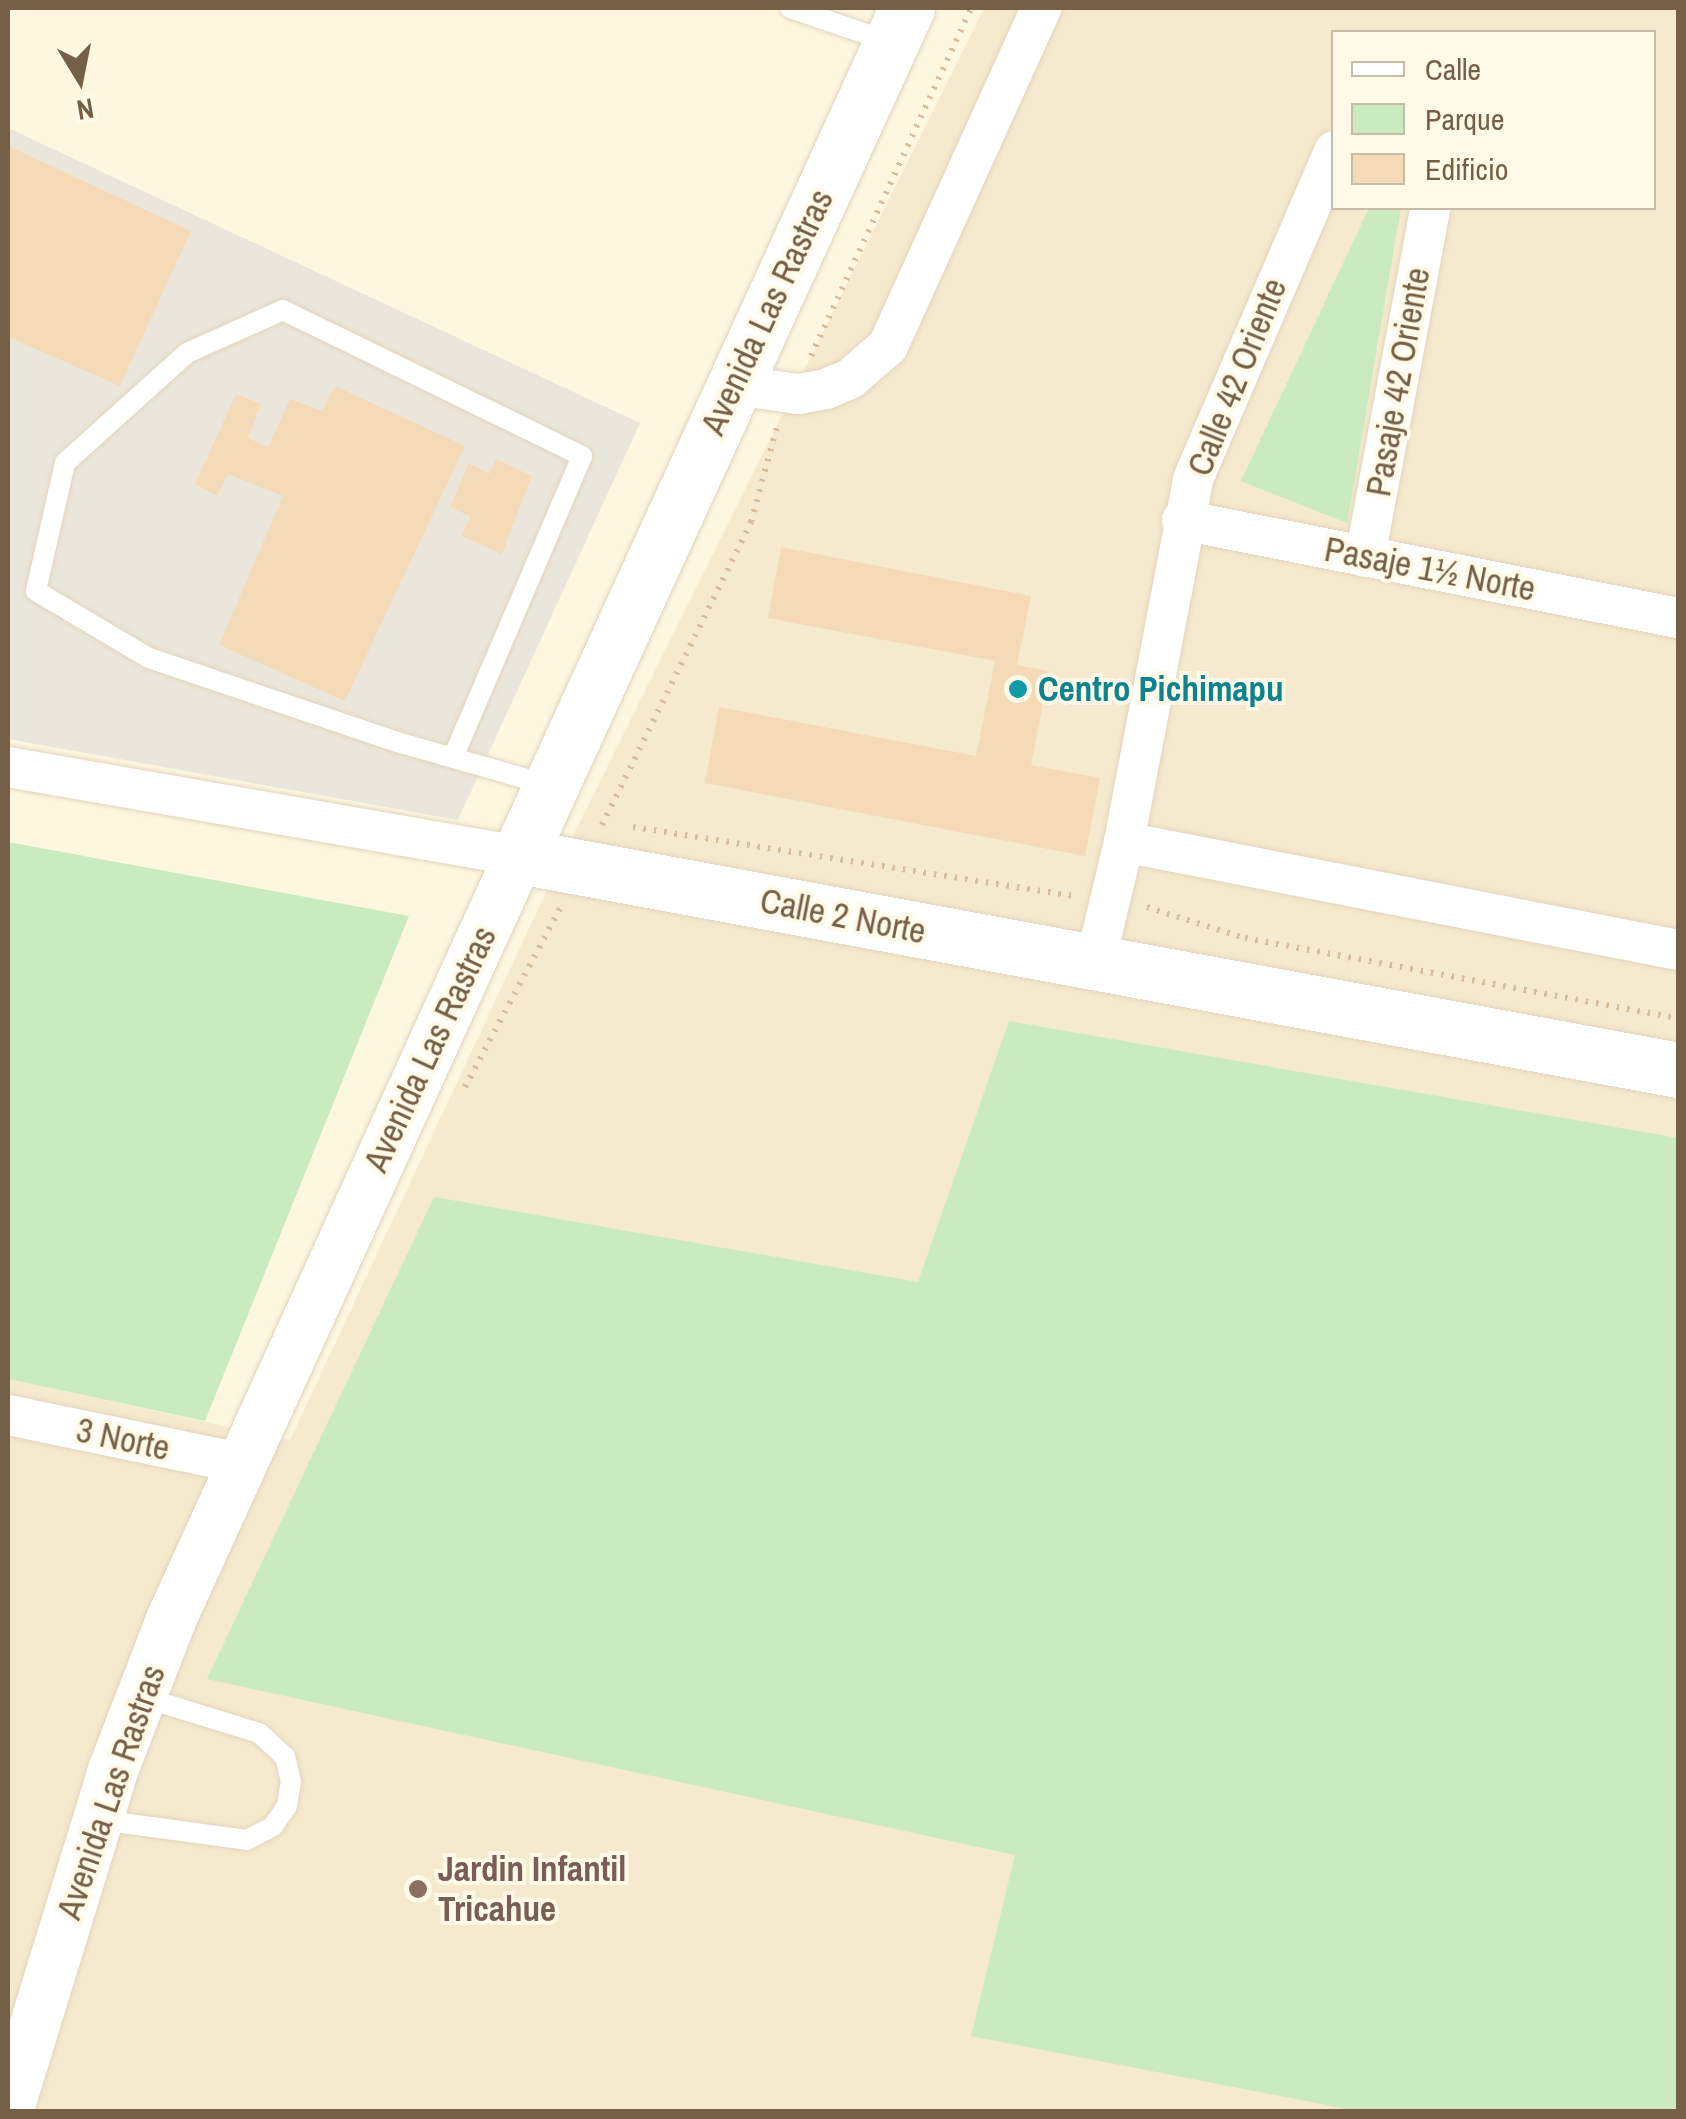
<!DOCTYPE html>
<meta charset="utf-8">
<style>
body{margin:0}
#map{position:relative;width:1686px;height:2119px;overflow:hidden;background:#fdf7e0;font-family:"Archivo Narrow",sans-serif}
div>[style]{position:absolute}
.residential>*{inset:0;background:#f5eace}
.industrial>*{inset:0;background:#ebe6dc}
.green>*{inset:0;background:#c9ebbf}
.building>*{inset:0;background:#f4dab7}
.path>*{height:6px;margin-top:-3px;transform-origin:0;background:repeating-linear-gradient(90deg,#d8bd9a 0 2.5px,transparent 0 10.5px)}
.roads{filter:drop-shadow(0 0 2px #e2d4bc) drop-shadow(0 0 2px #e2d4bc)}
.service>*{height:20px;margin:-10px;padding:0 10px;transform-origin:10px;border-radius:10px;background:#fff}
.minor>*{height:40px;margin:-20px;padding:0 20px;transform-origin:20px;border-radius:20px;background:#fff}
.tertiary>*{height:50px;margin:-25px;padding:0 25px;transform-origin:25px;border-radius:25px;background:#fff}
.secondary>*{height:55px;margin:-27.5px;padding:0 27.5px;transform-origin:27.5px;border-radius:27.5px;background:#fff}
.dots>*{width:28px;height:28px;translate:-50% -50%;box-sizing:border-box;border:5px solid #fffae8;border-radius:50%}
span{translate:-50% -50%;white-space:nowrap;text-align:center;line-height:1.15;-webkit-text-stroke:8px #fffae8;paint-order:stroke}
.street-label{font-size:35px;color:#755f46}
.culture-label{font-size:35px;color:#0d838f;font-weight:700}
.left{translate:0 -50%;text-align:left}
.education-label{font-size:35px;color:#785e54;font-weight:700}
.frame{position:absolute;inset:0;border:10px solid #755f46;pointer-events:none}
.legend{position:absolute;left:1331px;top:30px;width:325px;height:180px;box-sizing:border-box;background:#fffae8;border:2px solid #c8bca7;margin:0;padding:12px 18px;list-style:none;font-size:30px;color:#755f46}
.legend li{display:flex;align-items:center;gap:20px;height:50px}
.legend b{width:50px;border:2px solid #c8bca7}
.north{position:absolute;left:30px;top:30px;width:100px;height:100px;-webkit-text-stroke:8px #fffae8;paint-order:stroke;rotate:170deg;font-size:28px;font-weight:700;line-height:40px;text-align:center;color:#755f46}
.north::after{content:'';display:block;margin:auto;width:35px;height:45px;background:#755f46;clip-path:polygon(50% 0,100% 100%,50% 72%,0 100%)}
</style>
<div id="map">
<div class="residential">
<div style="clip-path:polygon(evenodd,984px 8px,1678px 8px,1678px 2111px,8px 2112px,8px 1379px,290px 1440px,560px 862px,984px 8px,1334px 32px,1654px 32px,1654px 208px,1334px 208px,1334px 32px)"></div>
</div>
<div class="industrial">
<div style="clip-path:polygon(8px 128px,640px 423px,458px 820px,8px 739px)"></div>
</div>
<div class="green">
<div style="clip-path:polygon(1369px 208px,1401px 208px,1347px 523px,1241px 481px)"></div>
<div style="clip-path:polygon(8px 842px,409px 916px,205px 1421px,8px 1379px)"></div>
<div style="clip-path:polygon(1009px 1021px,1678px 1138px,1678px 2111px,1357px 2111px,971px 2036px,1015px 1855px,207px 1679px,434px 1197px,918px 1282px)"></div>
</div>
<div class="building">
<div style="clip-path:polygon(8px 146px,191px 231px,120px 386px,8px 337px)"></div>
<div style="clip-path:polygon(335px 386px,465px 446px,345px 701px,219px 645px,283px 496px,228px 474px,217px 496px,195px 484px,236px 394px,261px 404px,248px 438px,268px 447px,290px 399px,322px 411px)"></div>
<div style="clip-path:polygon(496px 459px,532px 476px,502px 554px,461px 536px,471px 517px,450px 507px,469px 463px,489px 474px)"></div>
<div style="clip-path:polygon(781px 547px,1031px 596px,1017px 665px,1049px 671px,1031px 765px,1100px 778px,1085px 856px,705px 783px,719px 707px,976px 756px,995px 661px,768px 618px)"></div>
</div>
<div class="path">
<div style="left:811px;top:356px;width:383px;rotate:-65.3deg"></div>
<div style="left:602px;top:825px;width:338px;rotate:-63.8deg"></div>
<div style="left:751px;top:522px;width:99px;rotate:-74.8deg"></div>
<div style="left:633px;top:827px;width:447px;rotate:8.9deg"></div>
<div style="left:1147px;top:907px;width:103px;rotate:17.6deg"></div>
<div style="left:1245px;top:938px;width:440px;rotate:10.5deg"></div>
<div style="left:465px;top:1087px;width:203px;rotate:-62deg"></div>
</div>
<div class="roads">
<div class="service">
<div style="left:790px;top:8px;width:102px;rotate:18.8deg"></div>
<div style="left:454px;top:755px;width:325px;rotate:-66.8deg"></div>
<div style="left:582px;top:456px;width:333px;rotate:-154deg"></div>
<div style="left:283px;top:310px;width:105px;rotate:155.9deg"></div>
<div style="left:187px;top:353px;width:164px;rotate:138deg"></div>
<div style="left:65px;top:463px;width:131px;rotate:102.8deg"></div>
<div style="left:36px;top:591px;width:131px;rotate:30.7deg"></div>
<div style="left:149px;top:658px;width:262px;rotate:18.7deg"></div>
<div style="left:397px;top:742px;width:157px;rotate:15.9deg"></div>
<div style="left:100px;top:1820px;width:148px;rotate:7.7deg"></div>
<div style="left:247px;top:1840px;width:30px;rotate:-28deg"></div>
<div style="left:273px;top:1826px;width:24px;rotate:-55deg"></div>
<div style="left:287px;top:1806px;width:24px;rotate:-81deg"></div>
<div style="left:291px;top:1782px;width:26px;rotate:-103deg"></div>
<div style="left:285px;top:1757px;width:35px;rotate:-137deg"></div>
<div style="left:259px;top:1733px;width:121px;rotate:-162.8deg"></div>
</div>
<div class="minor">
<div style="left:734px;top:385px;width:65px;rotate:8deg"></div>
<div style="left:798px;top:394px;width:28px;rotate:-10deg"></div>
<div style="left:826px;top:389px;width:26px;rotate:-23deg"></div>
<div style="left:850px;top:379px;width:50px;rotate:-41deg"></div>
<div style="left:888px;top:346px;width:371px;rotate:-65.6deg"></div>
<div style="left:1182px;top:520px;width:506px;rotate:11.18deg"></div>
<div style="left:1365px;top:557px;width:355px;rotate:-79.4deg"></div>
<div style="left:8px;top:767px;width:519px;rotate:9.88deg"></div>
<div style="left:1124px;top:842px;width:564px;rotate:11.03deg"></div>
<div style="left:1095px;top:963px;width:124px;rotate:-76.5deg"></div>
<div style="left:1124px;top:842px;width:369px;rotate:-79.2deg"></div>
<div style="left:1193px;top:479px;width:357px;rotate:-66.7deg"></div>
<div style="left:8px;top:1415px;width:236px;rotate:11.7deg"></div>
</div>
<div class="tertiary">
<div style="left:8px;top:2112px;width:355px;rotate:-72.9deg"></div>
<div style="left:112px;top:1773px;width:164px;rotate:-68.9deg"></div>
<div style="left:171px;top:1620px;width:840px;rotate:-65.51deg"></div>
</div>
<div class="secondary">
<div style="left:907px;top:8px;width:933px;rotate:114.59deg"></div>
<div style="left:519px;top:856px;width:1179px;rotate:10.46deg"></div>
</div>
</div>
<div class="dots">
<div style="left:1018px;top:689px;background:#0f9aa8"></div>
<div style="left:418px;top:1889px;background:#8d6e63"></div>
</div>
<div class="street-label">
<span style="left:767px;top:312px;rotate:-65deg">Avenida Las Rastras</span>
<span style="left:1237px;top:377px;rotate:-68deg">Calle 42 Oriente</span>
<span style="left:1398px;top:382px;rotate:-80deg">Pasaje 42 Oriente</span>
<span style="left:1430px;top:569px;rotate:11deg">Pasaje 1½ Norte</span>
<span style="left:843px;top:916px;rotate:11deg">Calle 2 Norte</span>
<span style="left:430px;top:1049px;rotate:-65deg">Avenida Las Rastras</span>
<span style="left:123px;top:1439px;rotate:12deg">3 Norte</span>
<span style="left:111px;top:1792px;rotate:-71deg">Avenida Las Rastras</span>
</div>
<div class="culture-label">
<span class="left" style="left:1038px;top:689px">Centro Pichimapu</span>
</div>
<div class="education-label">
<span class="left" style="left:438px;top:1889px">Jardin Infantil<br>Tricahue</span>
</div>
<div class="frame"></div>
<ul class="legend">
<li><b style="height:12px;background:#fff"></b>Calle</li>
<li><b style="height:28px;background:#c9ebbf"></b>Parque</li>
<li><b style="height:28px;background:#f4dab7"></b>Edificio</li>
</ul>
<div class="north">N</div>
</div>
